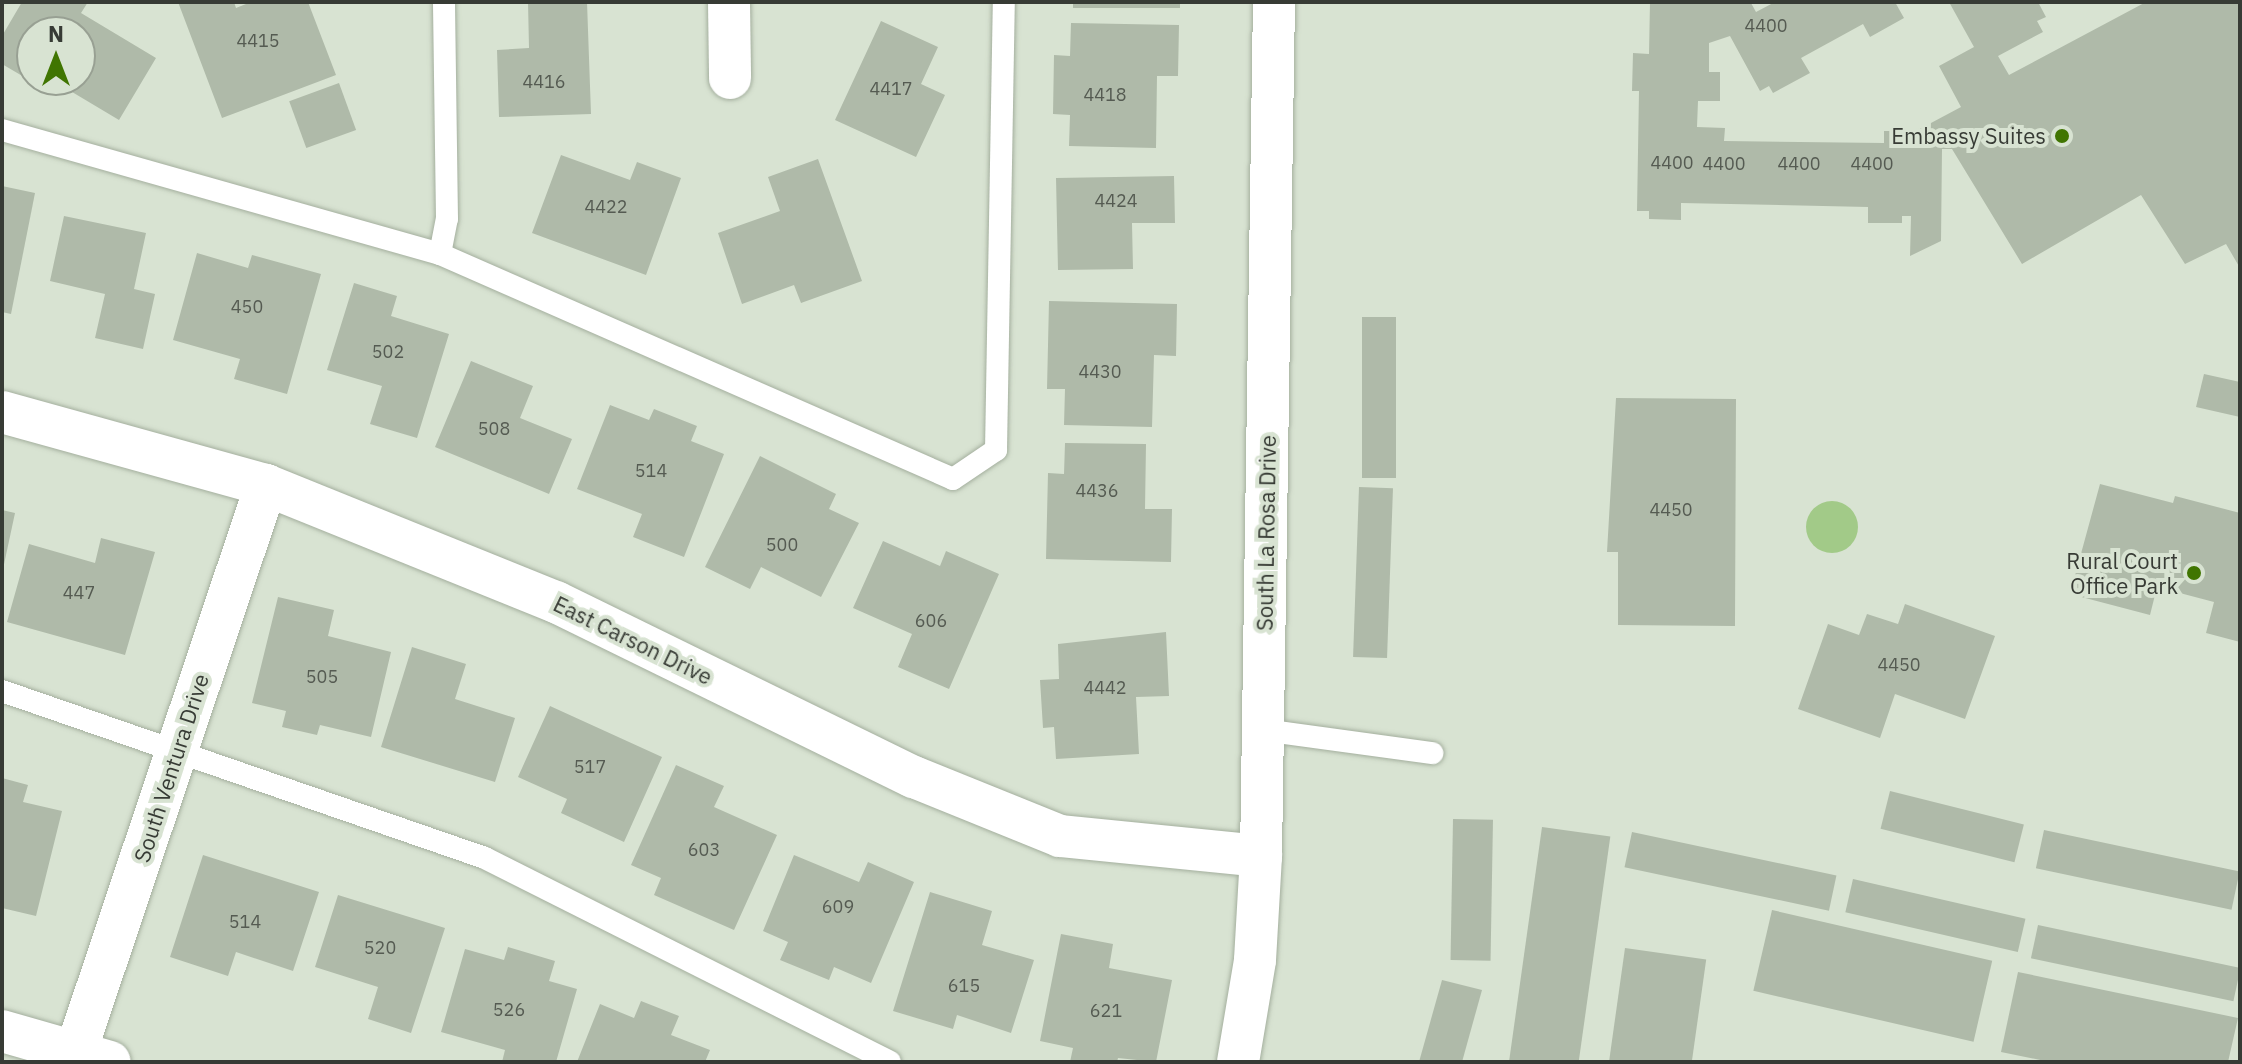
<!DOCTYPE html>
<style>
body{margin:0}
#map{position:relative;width:2242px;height:1064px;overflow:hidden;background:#d8e3d2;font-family:"IBM Plex Sans",sans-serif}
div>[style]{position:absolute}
.water>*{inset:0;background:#a2ca88}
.round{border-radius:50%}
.building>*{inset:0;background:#afbaa9;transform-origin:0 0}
.roads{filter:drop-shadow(0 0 2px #a4af9e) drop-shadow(0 0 2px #a4af9e)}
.service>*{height:22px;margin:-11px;padding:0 11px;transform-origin:11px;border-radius:11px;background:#fff}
.minor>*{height:42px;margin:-21px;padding:0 21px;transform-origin:21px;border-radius:21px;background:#fff}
.dots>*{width:22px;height:22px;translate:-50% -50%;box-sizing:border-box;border:4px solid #d8e3d2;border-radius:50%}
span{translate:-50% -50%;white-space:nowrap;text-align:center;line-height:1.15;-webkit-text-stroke:8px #d8e3d2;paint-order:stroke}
.number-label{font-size:18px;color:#555b52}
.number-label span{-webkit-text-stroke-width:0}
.poi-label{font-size:22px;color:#373b35}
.right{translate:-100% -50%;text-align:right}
.street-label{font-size:22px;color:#373b35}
.frame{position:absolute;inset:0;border:4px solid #373b35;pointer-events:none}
.north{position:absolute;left:16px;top:16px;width:80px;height:80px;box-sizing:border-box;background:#d8e3d2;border:2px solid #98a093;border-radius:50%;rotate:0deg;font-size:22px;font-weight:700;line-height:32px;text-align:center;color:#373b35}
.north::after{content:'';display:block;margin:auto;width:28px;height:36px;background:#407501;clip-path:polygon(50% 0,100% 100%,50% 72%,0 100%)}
</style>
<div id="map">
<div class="water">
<div class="round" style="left:1806px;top:501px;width:52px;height:52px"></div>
</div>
<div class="building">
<div style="clip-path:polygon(22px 2px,88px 2px,81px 13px,156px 58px,119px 120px,52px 80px,80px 80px,80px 32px,32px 32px,32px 80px,45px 80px,41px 87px,2px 64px,2px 36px)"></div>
<div style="clip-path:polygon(178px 2px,234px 2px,236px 8px,251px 2px,308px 2px,336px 75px,222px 118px)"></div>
<div style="clip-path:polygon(528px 2px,587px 2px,591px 114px,499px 117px,497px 50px,529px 48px)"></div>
<div style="left:1073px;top:2px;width:107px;height:6px"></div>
<div style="clip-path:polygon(1650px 2px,1751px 3px,1756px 12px,1775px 2px,1895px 2px,1904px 18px,1870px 37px,1863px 24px,1801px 58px,1810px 73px,1773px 93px,1769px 86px,1760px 91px,1730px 36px,1709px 43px,1709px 72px,1720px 72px,1720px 101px,1698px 101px,1697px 127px,1725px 128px,1724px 141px,1884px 143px,1884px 131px,1916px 131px,1961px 107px,1939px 66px,1974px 47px,1949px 2px,2038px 2px,2046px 17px,2037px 21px,2043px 32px,1998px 56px,2009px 75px,2146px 2px,2240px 2px,2240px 268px,2226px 244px,2185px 264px,2141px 195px,2022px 264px,1952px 149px,1942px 149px,1941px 241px,1910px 256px,1911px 216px,1902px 216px,1902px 223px,1868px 223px,1868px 207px,1681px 203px,1681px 220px,1649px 219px,1649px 211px,1637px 211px,1639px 91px,1632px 91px,1633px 53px,1649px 54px)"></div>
<div style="clip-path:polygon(881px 21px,938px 47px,921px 84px,945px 95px,916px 157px,835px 120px)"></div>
<div style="clip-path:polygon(1071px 23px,1179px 25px,1178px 76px,1157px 76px,1156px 148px,1069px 146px,1070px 115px,1053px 114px,1054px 55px,1070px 56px)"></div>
<div style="left:339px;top:83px;width:50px;height:53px;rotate:70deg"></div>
<div style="clip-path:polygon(561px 155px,630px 180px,637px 162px,681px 178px,646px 275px,532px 233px)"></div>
<div style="clip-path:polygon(818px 159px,862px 281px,801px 303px,794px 285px,742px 304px,718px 233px,780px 211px,768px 177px)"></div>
<div style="clip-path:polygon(1174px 176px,1175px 223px,1132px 223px,1133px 269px,1058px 270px,1056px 178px)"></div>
<div style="clip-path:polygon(2px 186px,35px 193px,11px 314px,2px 312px)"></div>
<div style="clip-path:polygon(64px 216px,146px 233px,134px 289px,155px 294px,143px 349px,95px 338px,105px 294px,50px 281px)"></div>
<div style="clip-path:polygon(197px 253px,248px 268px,252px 255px,321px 274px,287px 394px,234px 379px,240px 359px,173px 340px)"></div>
<div style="clip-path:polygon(354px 283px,397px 296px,391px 316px,449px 334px,417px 438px,370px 424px,382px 386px,327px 370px)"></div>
<div style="clip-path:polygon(1049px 301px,1177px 304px,1176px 356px,1154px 355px,1152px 427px,1064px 425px,1065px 389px,1047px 389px)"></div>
<div style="left:1362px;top:317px;width:34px;height:161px"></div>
<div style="clip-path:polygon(471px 361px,533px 386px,520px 418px,572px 439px,549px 494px,435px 447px)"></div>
<div style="clip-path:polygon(2204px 374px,2240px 382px,2240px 417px,2196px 407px)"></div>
<div style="clip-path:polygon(1616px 398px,1736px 399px,1735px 626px,1618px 625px,1618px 552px,1607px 552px)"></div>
<div style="clip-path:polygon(610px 405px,649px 420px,654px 409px,697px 426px,691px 441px,724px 454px,684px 557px,633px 537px,642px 514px,577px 489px)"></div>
<div style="clip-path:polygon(1065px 443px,1146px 444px,1145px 509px,1172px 509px,1171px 562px,1046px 559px,1048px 473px,1064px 474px)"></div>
<div style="clip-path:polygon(760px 456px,836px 494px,829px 509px,859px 523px,821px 597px,761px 567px,750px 589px,705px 567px)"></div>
<div style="clip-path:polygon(2100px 484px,2173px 503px,2175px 496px,2240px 513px,2240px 642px,2206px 633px,2214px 602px,2157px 587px,2150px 615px,2070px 594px)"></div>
<div style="left:1359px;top:487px;width:34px;height:170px;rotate:2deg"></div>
<div style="clip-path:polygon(2px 510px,15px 513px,3px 569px,2px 568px)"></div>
<div style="clip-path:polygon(101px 538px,155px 552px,125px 655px,7px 622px,29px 544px,95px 563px)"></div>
<div style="clip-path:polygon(883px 541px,940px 566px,946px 551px,999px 574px,949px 689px,898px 667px,912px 634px,853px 608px)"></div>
<div style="clip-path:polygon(278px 597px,334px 610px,328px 636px,391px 652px,371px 737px,320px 725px,317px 735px,282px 727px,286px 711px,252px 703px)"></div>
<div style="clip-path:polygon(1905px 604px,1995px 636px,1965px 719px,1895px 694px,1880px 738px,1798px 709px,1828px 624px,1859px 635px,1867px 614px,1898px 624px)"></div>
<div style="clip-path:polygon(1166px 632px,1169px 696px,1136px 697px,1139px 754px,1056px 759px,1054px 727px,1043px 728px,1040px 680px,1059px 679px,1058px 644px)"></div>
<div style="clip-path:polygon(412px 647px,466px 664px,455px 699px,515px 718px,495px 782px,381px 747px)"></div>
<div style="clip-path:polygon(550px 706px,662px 757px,624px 842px,561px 813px,567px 799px,518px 777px)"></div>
<div style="clip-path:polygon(676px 765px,724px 786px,714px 807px,777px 835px,734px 930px,654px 895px,661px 878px,631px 865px)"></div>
<div style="clip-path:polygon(2px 778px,28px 785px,23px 802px,62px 811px,36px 916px,2px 908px)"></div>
<div style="left:1890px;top:791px;width:138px;height:39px;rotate:14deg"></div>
<div style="left:1453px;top:819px;width:40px;height:141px;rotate:1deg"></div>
<div style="left:1542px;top:827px;width:69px;height:238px;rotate:8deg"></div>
<div style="left:2044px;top:830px;width:200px;height:39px;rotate:12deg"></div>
<div style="left:1632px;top:832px;width:209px;height:36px;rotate:12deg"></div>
<div style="clip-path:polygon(203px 855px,319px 892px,293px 971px,236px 952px,228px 976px,170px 957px)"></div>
<div style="clip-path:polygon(794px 855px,859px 882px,868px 862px,914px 882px,871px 983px,834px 967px,829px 980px,780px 960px,788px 942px,763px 931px)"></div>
<div style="left:1853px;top:879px;width:177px;height:34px;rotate:13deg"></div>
<div style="clip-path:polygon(930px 892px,992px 911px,982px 945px,1034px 960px,1011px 1033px,957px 1015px,953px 1029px,893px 1011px)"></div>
<div style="clip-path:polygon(338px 895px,445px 928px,411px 1033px,368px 1019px,378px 987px,315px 967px)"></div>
<div style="left:1772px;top:910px;width:226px;height:83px;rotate:13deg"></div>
<div style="left:2038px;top:925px;width:207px;height:34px;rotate:12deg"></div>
<div style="clip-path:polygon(1061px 934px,1113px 944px,1109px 968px,1172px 980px,1156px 1062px,1118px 1058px,1117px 1062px,1070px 1062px,1073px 1048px,1040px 1041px)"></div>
<div style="clip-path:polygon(508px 947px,555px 961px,549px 981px,577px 989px,556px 1062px,502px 1062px,505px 1050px,441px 1032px,465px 949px,504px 960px)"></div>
<div style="left:1625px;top:948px;width:82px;height:115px;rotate:8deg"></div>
<div style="clip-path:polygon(2018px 972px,2238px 1018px,2228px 1062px,2050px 1062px,2001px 1052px)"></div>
<div style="clip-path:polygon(1442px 980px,1482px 990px,1462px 1062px,1419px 1062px)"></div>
<div style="clip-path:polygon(641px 1001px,679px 1016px,671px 1035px,710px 1050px,705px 1062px,577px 1062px,600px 1004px,634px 1018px)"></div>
</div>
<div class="roads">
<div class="service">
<div style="left:2px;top:130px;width:455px;rotate:15.8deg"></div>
<div style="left:440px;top:254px;width:560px;rotate:23.68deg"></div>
<div style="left:953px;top:479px;width:52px;rotate:-34deg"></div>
<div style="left:996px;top:450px;width:448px;rotate:-89deg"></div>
<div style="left:440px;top:254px;width:36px;rotate:-79deg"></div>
<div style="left:447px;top:219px;width:217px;rotate:-90.8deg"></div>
<div style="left:2px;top:691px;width:511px;rotate:19.07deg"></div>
<div style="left:485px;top:858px;width:453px;rotate:26.7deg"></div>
<div style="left:1263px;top:730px;width:171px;rotate:7.8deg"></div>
</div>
<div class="minor">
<div style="left:729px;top:2px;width:76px;rotate:89.2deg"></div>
<div style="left:2px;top:412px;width:274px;rotate:15.5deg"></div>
<div style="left:266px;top:485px;width:313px;rotate:22deg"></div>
<div style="left:556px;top:602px;width:398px;rotate:26.1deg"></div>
<div style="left:914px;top:777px;width:157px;rotate:22deg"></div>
<div style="left:1060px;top:836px;width:202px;rotate:5.7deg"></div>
<div style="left:2px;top:1031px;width:112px;rotate:16deg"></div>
<div style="left:76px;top:1051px;width:597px;rotate:-71.44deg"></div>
<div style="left:1238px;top:1062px;width:103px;rotate:-80.5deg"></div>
<div style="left:1255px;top:960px;width:104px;rotate:-86.7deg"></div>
<div style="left:1261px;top:856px;width:854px;rotate:-89.13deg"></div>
</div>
</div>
<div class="dots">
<div style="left:2062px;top:136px;background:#407501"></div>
<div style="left:2194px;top:573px;background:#407501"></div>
</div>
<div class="number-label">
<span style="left:1766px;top:26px">4400</span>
<span style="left:258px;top:41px">4415</span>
<span style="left:544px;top:82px">4416</span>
<span style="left:891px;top:89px">4417</span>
<span style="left:1105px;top:95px">4418</span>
<span style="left:1672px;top:163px">4400</span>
<span style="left:1724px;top:164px">4400</span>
<span style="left:1799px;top:164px">4400</span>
<span style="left:1872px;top:164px">4400</span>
<span style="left:1116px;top:201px">4424</span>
<span style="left:606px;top:207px">4422</span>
<span style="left:247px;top:307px">450</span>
<span style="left:388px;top:352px">502</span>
<span style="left:1100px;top:372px">4430</span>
<span style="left:494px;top:429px">508</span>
<span style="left:651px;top:471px">514</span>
<span style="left:1097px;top:491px">4436</span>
<span style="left:1671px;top:510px">4450</span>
<span style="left:782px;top:545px">500</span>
<span style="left:79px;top:593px">447</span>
<span style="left:931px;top:621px">606</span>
<span style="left:1899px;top:665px">4450</span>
<span style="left:322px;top:677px">505</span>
<span style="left:1105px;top:688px">4442</span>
<span style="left:590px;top:767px">517</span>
<span style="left:704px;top:850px">603</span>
<span style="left:838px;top:907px">609</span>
<span style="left:245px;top:922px">514</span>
<span style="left:380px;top:948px">520</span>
<span style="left:964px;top:986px">615</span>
<span style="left:509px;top:1010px">526</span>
<span style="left:1106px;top:1011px">621</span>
</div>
<div class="poi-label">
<span class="right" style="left:2046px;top:136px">Embassy Suites</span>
<span class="right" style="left:2178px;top:573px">Rural Court<br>Office Park</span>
</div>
<div class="street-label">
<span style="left:1266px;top:533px;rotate:-89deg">South La Rosa Drive</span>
<span style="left:633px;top:640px;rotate:26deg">East Carson Drive</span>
<span style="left:171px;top:768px;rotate:-72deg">South Ventura Drive</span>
</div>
<div class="frame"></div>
<div class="north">N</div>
</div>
